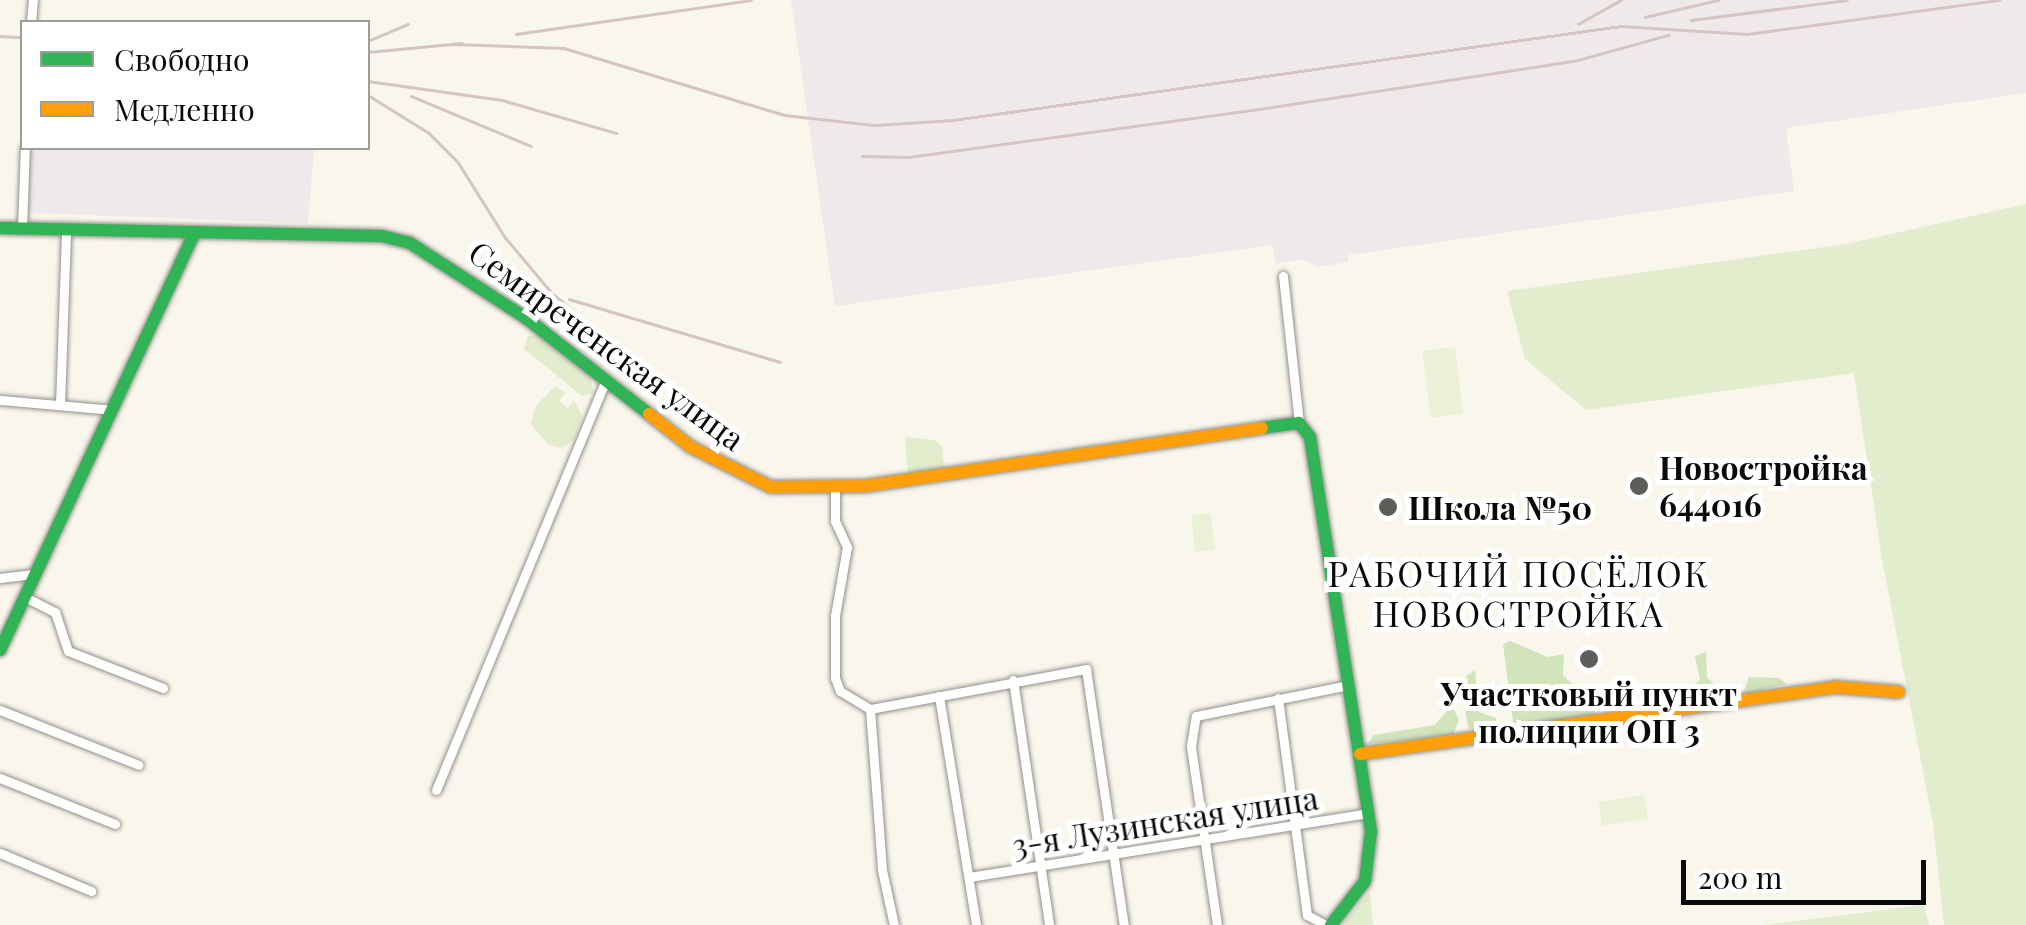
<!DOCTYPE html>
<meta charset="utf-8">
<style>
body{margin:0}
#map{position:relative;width:2026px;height:925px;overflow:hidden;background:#f9f6ec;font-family:"Playfair Display",serif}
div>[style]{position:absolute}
.industrial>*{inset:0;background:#efe9ea}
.green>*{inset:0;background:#e1edcd}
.forest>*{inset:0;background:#d2e4bc}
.pitch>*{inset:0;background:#ebf1d7;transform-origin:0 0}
.roads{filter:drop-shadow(0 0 2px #92908c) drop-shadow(0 0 2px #92908c)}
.street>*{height:9px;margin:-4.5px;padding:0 4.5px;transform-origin:4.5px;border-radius:4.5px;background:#fefefc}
.fast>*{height:12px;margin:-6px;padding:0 6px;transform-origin:6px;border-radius:6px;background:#30b455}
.slow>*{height:12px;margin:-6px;padding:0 6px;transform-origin:6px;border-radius:6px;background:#ff9f0a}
.rail>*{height:2.5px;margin:-1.25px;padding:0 1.25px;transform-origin:1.25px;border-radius:1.25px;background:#d4c5c4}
.dots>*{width:28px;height:28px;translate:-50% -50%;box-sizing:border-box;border:5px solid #fff;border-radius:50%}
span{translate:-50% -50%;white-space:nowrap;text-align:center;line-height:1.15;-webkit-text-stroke:10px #fff;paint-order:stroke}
.street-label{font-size:32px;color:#0a0a0a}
.poi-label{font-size:32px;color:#0a0a0a;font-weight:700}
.left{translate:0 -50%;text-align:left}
.neighbourhood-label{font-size:35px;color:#0a0a0a;letter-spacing:2.5px}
.legend{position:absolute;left:20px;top:20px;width:350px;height:130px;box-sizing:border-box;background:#fff;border:2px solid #9d9d9d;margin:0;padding:12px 18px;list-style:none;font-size:30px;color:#0a0a0a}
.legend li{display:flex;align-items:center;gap:20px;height:50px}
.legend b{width:50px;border:2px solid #9d9d9d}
.scale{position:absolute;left:1681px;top:860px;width:245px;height:45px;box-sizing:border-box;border:5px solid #0a0a0a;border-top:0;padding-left:12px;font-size:30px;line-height:35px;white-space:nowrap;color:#0a0a0a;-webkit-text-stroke:8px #fff;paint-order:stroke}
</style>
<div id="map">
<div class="industrial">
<div style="clip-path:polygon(791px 0,2026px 0,2026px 93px,1786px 128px,1794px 191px,1348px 255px,1348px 262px,1317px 267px,1302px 259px,1276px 264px,1272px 245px,835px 306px)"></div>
<div style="clip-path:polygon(28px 148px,314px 148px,308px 223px,29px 213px)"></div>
</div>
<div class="green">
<div style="clip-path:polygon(2026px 204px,2026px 925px,1944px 925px,1933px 823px,1882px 559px,1854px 373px,1586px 410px,1525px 359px,1507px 291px,1846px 244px)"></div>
<div style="clip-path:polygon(537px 335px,591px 376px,593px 394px,582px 396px,524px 349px,528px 336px)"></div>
<div style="clip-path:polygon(555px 386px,565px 393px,559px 401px,568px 408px,574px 400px,582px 416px,574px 440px,562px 448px,549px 445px,531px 425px,535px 407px)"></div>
<div style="clip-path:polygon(905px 437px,934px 440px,942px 446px,944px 470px,908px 474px)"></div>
<div style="clip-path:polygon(1370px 892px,1373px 925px,1342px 925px)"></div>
<div style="clip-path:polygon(1924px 905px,1929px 925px,1765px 925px)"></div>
</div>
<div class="forest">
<div style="clip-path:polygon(1510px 641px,1548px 657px,1564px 654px,1563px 676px,1578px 688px,1577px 707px,1595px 707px,1595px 714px,1525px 728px,1513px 722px,1503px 644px)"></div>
<div style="clip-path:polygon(1706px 652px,1707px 677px,1726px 696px,1685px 702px,1687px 689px,1700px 680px,1695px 656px)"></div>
<div style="clip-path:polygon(1475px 670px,1479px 712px,1496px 718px,1496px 729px,1474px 732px,1468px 726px,1460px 681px)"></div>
<div style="clip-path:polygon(1749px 677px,1779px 678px,1787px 684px,1743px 694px)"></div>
<div style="clip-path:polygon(1446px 695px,1459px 720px,1453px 735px,1367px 744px,1374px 735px,1435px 725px,1446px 712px)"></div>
</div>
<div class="pitch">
<div style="left:1455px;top:347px;width:67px;height:33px;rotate:83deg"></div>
<div style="left:1211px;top:513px;width:37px;height:20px;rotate:84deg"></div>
<div style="left:1644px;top:795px;width:24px;height:46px;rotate:81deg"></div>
</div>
<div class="roads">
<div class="street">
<div style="left:31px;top:22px;width:22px;rotate:-85deg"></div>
<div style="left:22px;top:228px;width:80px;rotate:-87.9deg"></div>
<div style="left:1283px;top:276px;width:148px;rotate:83.8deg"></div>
<div style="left:0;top:400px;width:112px;rotate:5.1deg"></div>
<div style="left:60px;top:405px;width:176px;rotate:-88deg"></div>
<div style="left:835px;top:489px;width:32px;rotate:90deg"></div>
<div style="left:835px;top:521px;width:29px;rotate:65deg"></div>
<div style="left:847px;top:547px;width:70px;rotate:99.9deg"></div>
<div style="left:835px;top:616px;width:62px;rotate:90deg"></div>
<div style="left:835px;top:678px;width:14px;rotate:69deg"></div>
<div style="left:840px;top:691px;width:35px;rotate:31deg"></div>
<div style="left:0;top:578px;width:35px;rotate:-7deg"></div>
<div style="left:25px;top:597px;width:34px;rotate:27deg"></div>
<div style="left:55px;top:612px;width:41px;rotate:71.6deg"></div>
<div style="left:68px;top:651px;width:102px;rotate:21.3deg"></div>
<div style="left:1013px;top:680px;width:248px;rotate:81.6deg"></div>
<div style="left:939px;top:696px;width:232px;rotate:80.8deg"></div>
<div style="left:1278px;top:698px;width:219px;rotate:82.4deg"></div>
<div style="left:1307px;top:915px;width:21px;rotate:28deg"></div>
<div style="left:870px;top:709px;width:220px;rotate:-10.5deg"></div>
<div style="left:1086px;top:669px;width:259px;rotate:81.6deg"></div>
<div style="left:870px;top:709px;width:161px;rotate:85.7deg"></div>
<div style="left:882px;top:870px;width:56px;rotate:77.7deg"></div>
<div style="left:0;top:710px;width:149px;rotate:21.6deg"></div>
<div style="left:0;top:778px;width:124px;rotate:21.8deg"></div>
<div style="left:436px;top:790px;width:443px;rotate:-67.5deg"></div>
<div style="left:0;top:853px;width:99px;rotate:22.7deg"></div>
<div style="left:969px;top:877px;width:404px;rotate:-9.1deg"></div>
<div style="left:1217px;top:925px;width:181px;rotate:-98.3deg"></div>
<div style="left:1191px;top:746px;width:30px;rotate:-81deg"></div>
<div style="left:1196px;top:716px;width:156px;rotate:-11.5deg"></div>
</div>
<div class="fast">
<div style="left:0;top:228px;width:382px;rotate:1.2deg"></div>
<div style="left:382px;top:236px;width:29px;rotate:14deg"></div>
<div style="left:410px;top:243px;width:138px;rotate:32.9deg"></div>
<div style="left:526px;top:318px;width:156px;rotate:38deg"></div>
<div style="left:1262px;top:428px;width:37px;rotate:-8deg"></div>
<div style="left:1299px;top:423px;width:18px;rotate:52deg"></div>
<div style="left:1310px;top:437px;width:399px;rotate:81.2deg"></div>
<div style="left:1371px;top:831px;width:50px;rotate:96.8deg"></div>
<div style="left:1365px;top:881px;width:56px;rotate:127.7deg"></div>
<div style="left:0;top:650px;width:461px;rotate:-65deg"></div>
</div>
<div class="slow">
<div style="left:649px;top:414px;width:53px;rotate:38.2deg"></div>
<div style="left:691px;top:447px;width:89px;rotate:26.6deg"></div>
<div style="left:771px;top:487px;width:94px;rotate:-0.6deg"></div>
<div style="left:865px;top:486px;width:401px;rotate:-8.3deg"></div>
<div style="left:1360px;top:754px;width:479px;rotate:-8deg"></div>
<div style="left:1834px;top:687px;width:65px;rotate:4.4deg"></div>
</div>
</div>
<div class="rail">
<div style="left:1645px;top:17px;width:75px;rotate:-13.1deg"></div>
<div style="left:1691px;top:20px;width:157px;rotate:-7.3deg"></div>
<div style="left:1578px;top:24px;width:49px;rotate:-29.2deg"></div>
<div style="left:516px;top:34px;width:237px;rotate:-8.2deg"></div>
<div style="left:0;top:36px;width:22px;rotate:3deg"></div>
<div style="left:368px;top:41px;width:43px;rotate:-23deg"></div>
<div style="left:452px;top:44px;width:112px;rotate:2deg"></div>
<div style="left:564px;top:48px;width:230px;rotate:16.9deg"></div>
<div style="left:784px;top:115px;width:92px;rotate:6.3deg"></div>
<div style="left:875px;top:125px;width:78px;rotate:-3.7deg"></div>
<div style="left:953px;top:120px;width:675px;rotate:-8.01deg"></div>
<div style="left:1621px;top:26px;width:126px;rotate:3.6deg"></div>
<div style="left:1747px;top:34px;width:255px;rotate:-7.7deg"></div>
<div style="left:368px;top:52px;width:94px;rotate:-5.5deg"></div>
<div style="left:368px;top:81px;width:135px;rotate:8.1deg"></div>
<div style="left:502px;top:100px;width:119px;rotate:16.1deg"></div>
<div style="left:368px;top:95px;width:72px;rotate:31.9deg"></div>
<div style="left:429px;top:133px;width:41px;rotate:45deg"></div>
<div style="left:458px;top:162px;width:89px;rotate:57.9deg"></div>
<div style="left:505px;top:237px;width:73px;rotate:50deg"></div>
<div style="left:552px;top:293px;width:89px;rotate:39.6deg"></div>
<div style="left:411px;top:96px;width:130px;rotate:22.6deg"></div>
<div style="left:862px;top:156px;width:46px;rotate:1.2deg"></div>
<div style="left:908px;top:157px;width:354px;rotate:-7.8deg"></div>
<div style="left:1259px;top:109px;width:319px;rotate:-8.7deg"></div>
<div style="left:1574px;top:61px;width:98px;rotate:-15.5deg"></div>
<div style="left:569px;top:299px;width:220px;rotate:16.6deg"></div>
</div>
<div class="dots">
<div style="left:1639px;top:486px;background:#5e5d59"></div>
<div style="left:1388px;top:507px;background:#5e5d59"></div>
<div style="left:1589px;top:659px;background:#5e5d59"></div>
</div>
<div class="street-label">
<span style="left:607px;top:345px;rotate:36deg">Семиреченская улица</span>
<span style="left:1165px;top:821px;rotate:-9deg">3-я Лузинская улица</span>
</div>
<div class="poi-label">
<span class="left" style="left:1659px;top:486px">Новостройка<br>644016</span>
<span class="left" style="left:1408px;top:507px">Школа №50</span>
<span style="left:1589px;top:712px">Участковый пункт<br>полиции ОП 3</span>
</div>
<div class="neighbourhood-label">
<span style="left:1519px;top:593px">РАБОЧИЙ ПОСЁЛОК<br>НОВОСТРОЙКА</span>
</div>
<ul class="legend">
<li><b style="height:12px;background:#30b455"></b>Свободно</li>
<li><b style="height:12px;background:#ff9f0a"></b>Медленно</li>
</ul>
<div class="scale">200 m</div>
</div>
